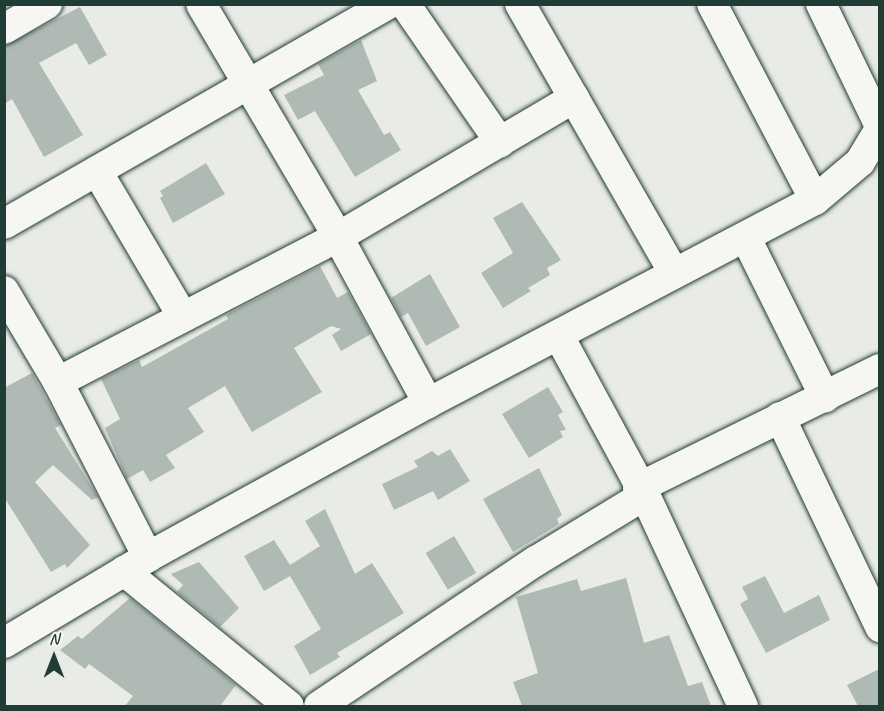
<!DOCTYPE html>
<style>
body{margin:0}
#map{position:relative;width:884px;height:711px;overflow:hidden;background:#e9ebe7;font-family:Caveat,sans-serif}
div>[style]{position:absolute}
.building>*{inset:0;background:#b0bab5;transform-origin:0 0}
.roads{filter:drop-shadow(0 0 2px #1f3d34) drop-shadow(0 0 2px #1f3d34)}
.street>*{height:30px;margin:-15px;padding:0 15px;transform-origin:15px;border-radius:15px;background:#f6f6f2}
span{translate:-50% -50%;white-space:nowrap;text-align:center;line-height:1.15;-webkit-text-stroke:4.5px #f6f6f2;paint-order:stroke}
.frame{position:absolute;inset:0;border:6px solid #1f3d34;pointer-events:none}
.north{position:absolute;left:24px;top:627px;width:60px;height:60px;-webkit-text-stroke:4px #f6f6f2;paint-order:stroke;rotate:0deg;font-size:16px;font-weight:700;line-height:24px;text-align:center;color:#1f3d34}
.north::after{content:'';display:block;margin:auto;width:21px;height:27px;background:#1f3d34;clip-path:polygon(50% 0,100% 100%,50% 72%,0 100%)}
</style>
<div id="map">
<div class="building">
<div style="clip-path:polygon(80px 7px,107px 55px,89px 65px,76px 43px,39px 63px,83px 135px,44px 157px,12px 99px,4px 104px,4px 46px)"></div>
<div style="clip-path:polygon(361px 40px,377px 81px,358px 90px,384px 135px,390px 132px,401px 150px,355px 177px,315px 111px,298px 120px,284px 95px,324px 75px,318px 64px)"></div>
<div style="clip-path:polygon(206px 163px,225px 194px,173px 223px,160px 198px,163px 196px,160px 191px)"></div>
<div style="clip-path:polygon(522px 202px,561px 260px,547px 268px,550px 275px,528px 288px,531px 291px,503px 308px,481px 273px,513px 253px,493px 218px)"></div>
<div style="clip-path:polygon(320px 266px,337px 298px,348px 292px,371px 334px,341px 351px,332px 335px,341px 329px,331px 326px,294px 348px,322px 392px,252px 432px,225px 386px,188px 408px,204px 432px,166px 455px,175px 468px,150px 482px,143px 470px,127px 479px,105px 428px,120px 419px,101px 379px,139px 360px,142px 367px,228px 319px,226px 315px)"></div>
<div style="clip-path:polygon(430px 274px,460px 327px,426px 346px,408px 313px,401px 317px,391px 298px)"></div>
<div style="clip-path:polygon(32px 373px,61px 425px,55px 428px,98px 497px,92px 500px,53px 465px,35px 482px,90px 545px,67px 568px,65px 564px,51px 572px,4px 497px,4px 388px)"></div>
<div style="clip-path:polygon(548px 387px,563px 412px,558px 415px,566px 430px,560px 431px,563px 437px,529px 458px,502px 414px)"></div>
<div style="clip-path:polygon(450px 449px,470px 481px,438px 500px,433px 491px,394px 510px,382px 484px,418px 467px,414px 461px,432px 451px,438px 456px)"></div>
<div style="clip-path:polygon(539px 468px,562px 515px,557px 519px,559px 524px,513px 552px,483px 499px)"></div>
<div style="clip-path:polygon(325px 509px,355px 574px,372px 563px,404px 613px,337px 653px,340px 657px,310px 675px,294px 646px,321px 629px,290px 576px,264px 591px,244px 556px,274px 540px,290px 565px,320px 546px,305px 521px)"></div>
<div style="left:454px;top:536px;width:43px;height:33px;rotate:59deg"></div>
<div style="clip-path:polygon(199px 562px,239px 608px,220px 627px,177px 592px,183px 585px,171px 574px)"></div>
<div style="clip-path:polygon(765px 576px,784px 613px,819px 595px,830px 620px,766px 653px,740px 604px,748px 599px,742px 587px)"></div>
<div style="clip-path:polygon(626px 578px,644px 643px,669px 635px,688px 686px,702px 682px,711px 706px,522px 706px,513px 682px,538px 673px,516px 597px,577px 579px,581px 591px)"></div>
<div style="clip-path:polygon(130px 598px,236px 685px,220px 706px,125px 706px,133px 696px,89px 664px,85px 669px,60px 650px,78px 636px,82px 639px)"></div>
<div style="clip-path:polygon(879px 669px,879px 706px,858px 706px,847px 685px)"></div>
</div>
<div class="roads">
<div class="street">
<div style="left:201px;top:4px;width:270px;rotate:59.5deg"></div>
<div style="left:338px;top:237px;width:189px;rotate:61.5deg"></div>
<div style="left:405px;top:4px;width:168px;rotate:55.5deg"></div>
<div style="left:520px;top:4px;width:310px;rotate:60.2deg"></div>
<div style="left:712px;top:4px;width:221px;rotate:62.3deg"></div>
<div style="left:821px;top:4px;width:136px;rotate:64.2deg"></div>
<div style="left:4px;top:29px;width:50px;rotate:-30.2deg"></div>
<div style="left:97px;top:171px;width:169px;rotate:59.5deg"></div>
<div style="left:4px;top:224px;width:443px;rotate:-29.8deg"></div>
<div style="left:746px;top:238px;width:178px;rotate:63.6deg"></div>
<div style="left:4px;top:291px;width:106px;rotate:59.3deg"></div>
<div style="left:58px;top:382px;width:197px;rotate:62.8deg"></div>
<div style="left:559px;top:336px;width:181px;rotate:61.6deg"></div>
<div style="left:645px;top:495px;width:233px;rotate:65.1deg"></div>
<div style="left:58px;top:382px;width:315px;rotate:-27.4deg"></div>
<div style="left:338px;top:237px;width:274px;rotate:-30.5deg"></div>
<div style="left:780px;top:417px;width:233px;rotate:64.5deg"></div>
<div style="left:638px;top:488px;width:270px;rotate:-26.2deg"></div>
<div style="left:124px;top:571px;width:213px;rotate:39.3deg"></div>
<div style="left:4px;top:643px;width:168px;rotate:-30.8deg"></div>
<div style="left:148px;top:557px;width:320px;rotate:-28.8deg"></div>
<div style="left:428px;top:403px;width:437px;rotate:-27.7deg"></div>
<div style="left:815px;top:200px;width:59px;rotate:-40.2deg"></div>
<div style="left:860px;top:162px;width:39px;rotate:-59deg"></div>
<div style="left:319px;top:706px;width:261px;rotate:-33.8deg"></div>
<div style="left:536px;top:561px;width:127px;rotate:-31.2deg"></div>
</div>
</div>
<div class="frame"></div>
<div class="north">N</div>
</div>
